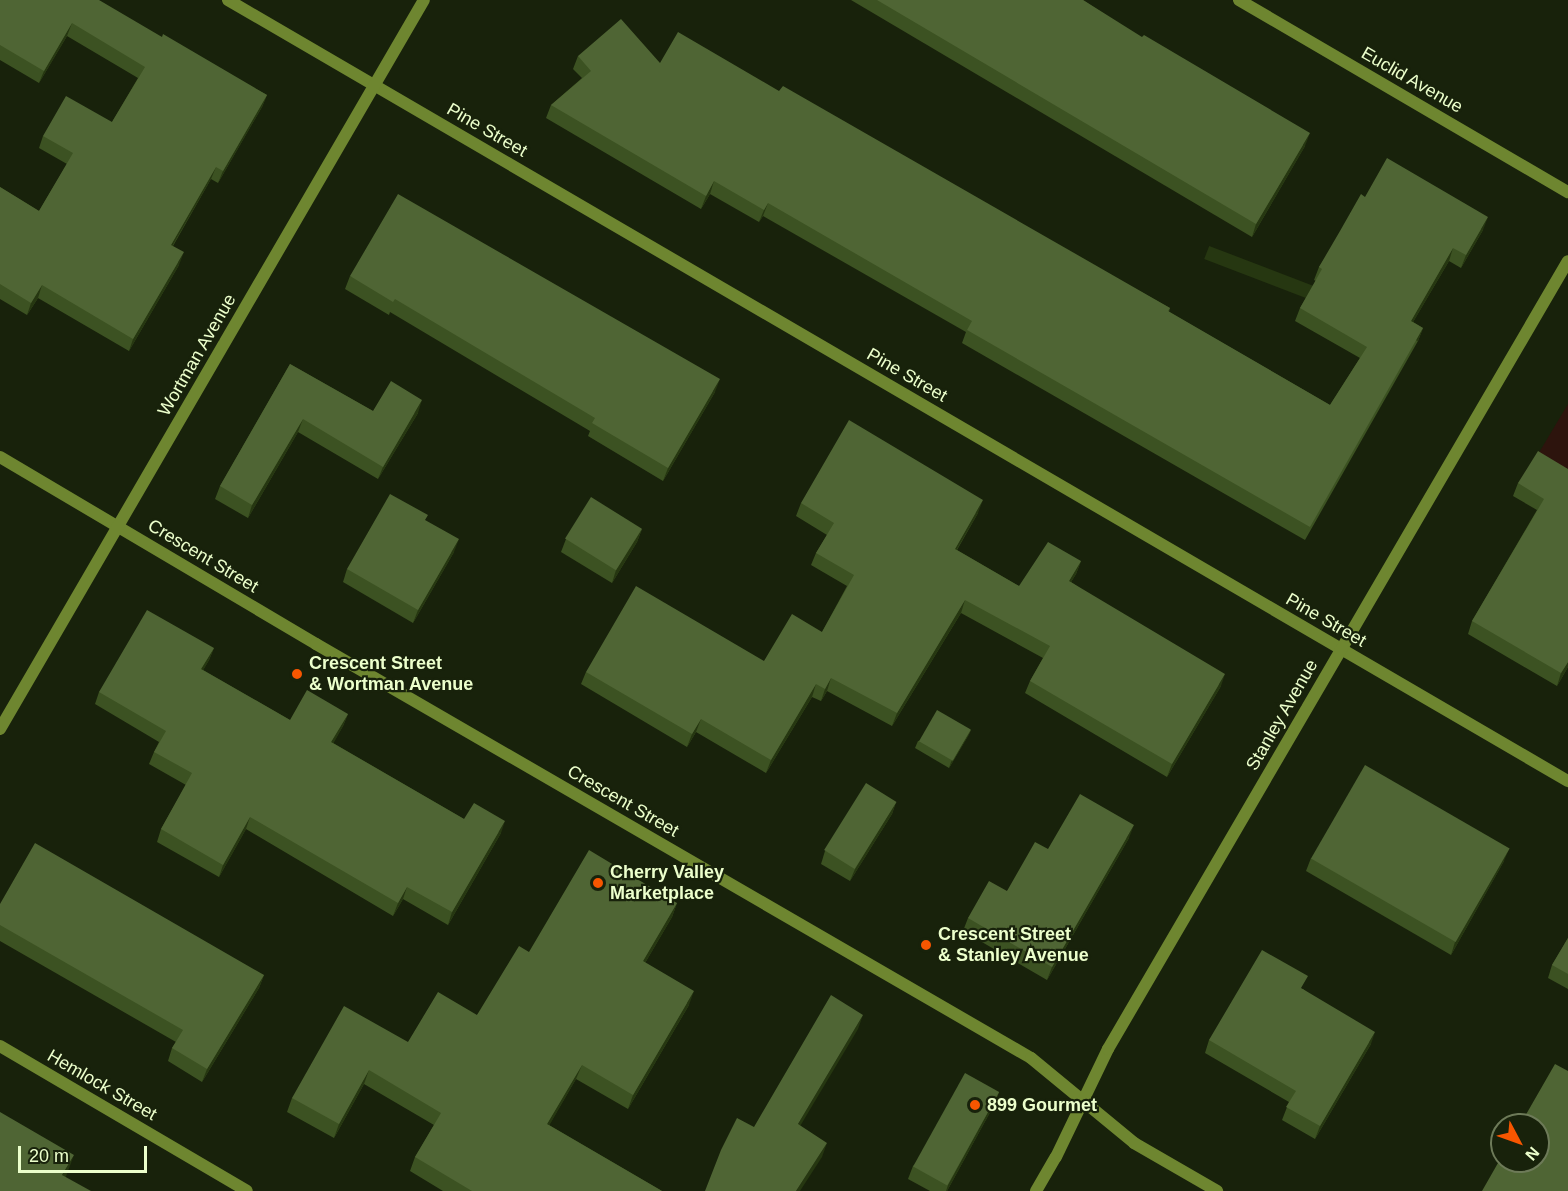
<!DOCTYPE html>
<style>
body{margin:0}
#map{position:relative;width:1568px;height:1191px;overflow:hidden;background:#18220b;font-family:Helvetica,sans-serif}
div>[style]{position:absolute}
.green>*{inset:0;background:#2d140d}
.street>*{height:12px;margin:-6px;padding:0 6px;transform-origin:6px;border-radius:6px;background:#6e8630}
.wall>*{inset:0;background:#3c5222}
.shaded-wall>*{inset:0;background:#263711;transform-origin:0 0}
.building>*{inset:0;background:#4f6534;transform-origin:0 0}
.dots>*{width:16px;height:16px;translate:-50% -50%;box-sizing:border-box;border:3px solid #18220b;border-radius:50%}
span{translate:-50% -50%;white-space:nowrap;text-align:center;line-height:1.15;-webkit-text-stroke:4.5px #18220b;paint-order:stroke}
.street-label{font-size:18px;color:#ecffcc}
.poi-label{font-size:18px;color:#ecffcc;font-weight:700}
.left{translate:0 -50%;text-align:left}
.north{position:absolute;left:1490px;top:1113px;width:60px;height:60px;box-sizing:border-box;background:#18220b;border:2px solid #6d7a58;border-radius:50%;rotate:131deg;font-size:16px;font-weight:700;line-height:24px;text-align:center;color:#ecffcc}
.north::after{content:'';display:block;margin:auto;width:21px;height:27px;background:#f75600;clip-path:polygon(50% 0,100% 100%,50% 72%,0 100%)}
.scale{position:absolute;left:18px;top:1146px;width:129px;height:27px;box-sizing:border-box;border:3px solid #ecffcc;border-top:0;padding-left:8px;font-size:18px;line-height:21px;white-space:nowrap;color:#ecffcc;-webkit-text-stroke:4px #18220b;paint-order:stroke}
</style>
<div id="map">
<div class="green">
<div style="clip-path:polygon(1568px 404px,1568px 474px,1537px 456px)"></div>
</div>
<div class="street">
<div style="left:228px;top:0;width:1551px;rotate:30.24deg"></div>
<div style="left:1239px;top:0;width:381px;rotate:30.3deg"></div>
<div style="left:0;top:457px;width:367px;rotate:30.6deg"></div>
<div style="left:316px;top:644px;width:826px;rotate:30.07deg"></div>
<div style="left:1031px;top:1058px;width:134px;rotate:39.5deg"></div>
<div style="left:1134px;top:1143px;width:96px;rotate:30deg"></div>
<div style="left:0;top:729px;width:843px;rotate:-59.82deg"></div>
<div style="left:0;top:1046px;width:286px;rotate:30.4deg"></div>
<div style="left:1036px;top:1191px;width:39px;rotate:-60deg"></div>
<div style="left:1056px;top:1157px;width:120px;rotate:-64.3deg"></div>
<div style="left:1108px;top:1049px;width:912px;rotate:-59.73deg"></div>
</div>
<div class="wall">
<div style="clip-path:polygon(0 0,162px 37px,267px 95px,262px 107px,218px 183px,211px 179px,173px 246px,179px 265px,129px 351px,38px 298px,27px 315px,0 299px,0 187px,39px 211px,67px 164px,39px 148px,43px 136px,112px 122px,138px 78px,67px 36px,39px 83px,0 60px)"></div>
<div style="clip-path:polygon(851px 0,1083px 0,1305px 146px,1252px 237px)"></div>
<div style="clip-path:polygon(578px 56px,660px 63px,779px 91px,1170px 308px,1169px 312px,1330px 405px,1360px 358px,1295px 321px,1300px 308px,1316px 281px,1314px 280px,1319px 267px,1365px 197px,1483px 230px,1461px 268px,1449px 261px,1413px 322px,1423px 328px,1418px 341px,1305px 540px,962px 343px,966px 332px,763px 216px,759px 222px,710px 194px,701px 209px,546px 118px,551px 105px,582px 78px,573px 69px)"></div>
<div style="clip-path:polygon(350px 276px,715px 392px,663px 481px,588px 436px,590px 431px,390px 312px,389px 315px,345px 289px)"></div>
<div style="clip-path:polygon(290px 364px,373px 411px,418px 413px,378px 479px,298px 432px,248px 518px,215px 499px,220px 486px)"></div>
<div style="clip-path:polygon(1568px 469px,1568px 667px,1557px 686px,1468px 634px,1472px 621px,1537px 510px,1513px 496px,1518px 483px)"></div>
<div style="clip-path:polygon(801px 503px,978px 513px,957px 550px,1019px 586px,1081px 561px,1076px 574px,1071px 582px,1221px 686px,1167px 777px,1025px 693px,1030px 681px,1043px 658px,961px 613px,892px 726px,827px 691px,821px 701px,812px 697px,766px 773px,696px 732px,687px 747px,581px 684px,586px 672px,764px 661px,822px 632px,847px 586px,811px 565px,816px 553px,827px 535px,796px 516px)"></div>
<div style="clip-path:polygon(642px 529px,637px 542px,612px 583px,561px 552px,566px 539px)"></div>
<div style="clip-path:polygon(454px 552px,413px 623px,343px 582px,347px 569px)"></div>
<div style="clip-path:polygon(214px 648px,209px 660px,203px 670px,290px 720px,348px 714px,343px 726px,333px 743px,464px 819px,501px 833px,448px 925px,403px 899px,393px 916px,246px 829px,219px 877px,157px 842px,161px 829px,186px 785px,149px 764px,154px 752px,159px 742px,95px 704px,99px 692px)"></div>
<div style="clip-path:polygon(971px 730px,968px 736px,949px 768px,915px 748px,918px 741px)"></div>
<div style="clip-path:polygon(896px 802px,892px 814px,850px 881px,821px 864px,825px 851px)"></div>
<div style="clip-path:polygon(1129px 838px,1047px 980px,963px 931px,968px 918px,1007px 891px,1048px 849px)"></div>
<div style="clip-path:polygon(1311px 858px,1504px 861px,1451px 955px,1306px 871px)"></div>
<div style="clip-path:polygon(677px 903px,672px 917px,645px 963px,689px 1005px,628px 1109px,576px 1079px,549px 1125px,662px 1191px,443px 1191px,410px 1171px,415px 1157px,434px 1125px,364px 1084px,334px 1138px,287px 1112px,292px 1098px,408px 1042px,477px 1015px,529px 952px)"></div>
<div style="clip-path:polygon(0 904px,264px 975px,259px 988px,202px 1082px,168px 1061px,172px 1048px,176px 1042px,0 941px)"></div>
<div style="clip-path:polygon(1568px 938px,1568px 989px,1548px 978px,1552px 965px)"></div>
<div style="clip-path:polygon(1303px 989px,1371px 1044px,1315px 1139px,1282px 1120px,1289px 1102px,1205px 1053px,1209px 1040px)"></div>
<div style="clip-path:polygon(999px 1092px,994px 1105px,947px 1191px,930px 1191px,908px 1179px,913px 1166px)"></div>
</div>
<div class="shaded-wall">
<div style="clip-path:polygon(72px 23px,67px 36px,39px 83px,44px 71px)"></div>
<div style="clip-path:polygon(267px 95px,262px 107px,218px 183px,223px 171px)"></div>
<div style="clip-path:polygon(1310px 133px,1305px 146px,1252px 237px,1256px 224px)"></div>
<div style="clip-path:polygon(216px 167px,211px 179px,166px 257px,171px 245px)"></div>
<div style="clip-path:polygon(714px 181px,710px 194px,701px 209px,706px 196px)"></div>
<div style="clip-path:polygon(768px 203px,763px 216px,759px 222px,764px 210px)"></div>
<div style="clip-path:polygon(1488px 217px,1483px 230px,1461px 268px,1466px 255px)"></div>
<div style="clip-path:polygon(1453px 248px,1449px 261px,1406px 334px,1411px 321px)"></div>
<div style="clip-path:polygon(184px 252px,179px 265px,129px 351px,133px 339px)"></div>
<div style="clip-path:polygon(42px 285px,38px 298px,27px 315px,31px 303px)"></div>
<div style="left:1423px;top:328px;width:14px;height:229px;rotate:111deg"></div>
<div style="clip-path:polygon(720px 379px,715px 392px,663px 481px,668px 468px)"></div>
<div style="clip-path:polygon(422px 400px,418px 413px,378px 479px,383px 467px)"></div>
<div style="clip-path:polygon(303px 419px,298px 432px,248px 518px,252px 505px)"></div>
<div style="clip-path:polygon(983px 500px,978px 513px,950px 561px,955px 549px)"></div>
<div style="clip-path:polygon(642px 529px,637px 542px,612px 583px,616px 570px)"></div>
<div style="clip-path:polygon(459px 539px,454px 552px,413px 623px,418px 610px)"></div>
<div style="clip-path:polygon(1081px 561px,1076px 574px,1064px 593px,1069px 581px)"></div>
<div style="clip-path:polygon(965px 600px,961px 613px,892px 726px,897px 713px)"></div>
<div style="clip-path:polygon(214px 648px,209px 660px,197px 681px,201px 669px)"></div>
<div style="clip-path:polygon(1568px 662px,1568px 667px,1557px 686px,1561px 673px)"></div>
<div style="clip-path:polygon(1225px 674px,1221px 686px,1167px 777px,1172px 764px)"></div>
<div style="clip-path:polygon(831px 678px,827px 691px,821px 701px,825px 689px)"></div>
<div style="clip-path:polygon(816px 684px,812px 697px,766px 773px,771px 760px)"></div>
<div style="clip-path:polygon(348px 714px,343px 726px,327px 755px,331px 742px)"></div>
<div style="clip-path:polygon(701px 719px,696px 732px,687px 747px,692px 734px)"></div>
<div style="clip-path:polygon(971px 730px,968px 736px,949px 768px,951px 762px)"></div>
<div style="clip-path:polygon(896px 802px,892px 814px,850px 881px,855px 869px)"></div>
<div style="clip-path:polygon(250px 817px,246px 829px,219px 877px,223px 865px)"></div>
<div style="clip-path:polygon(505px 821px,501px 833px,448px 925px,452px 912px)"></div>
<div style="clip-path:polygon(1134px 825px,1129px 838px,1047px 980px,1052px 967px)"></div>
<div style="clip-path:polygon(1509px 849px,1504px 861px,1451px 955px,1455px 942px)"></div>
<div style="clip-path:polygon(407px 887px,403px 899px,393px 916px,398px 903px)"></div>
<div style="clip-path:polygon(677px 903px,672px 917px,638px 975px,643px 961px)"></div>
<div style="clip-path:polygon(264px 975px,259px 988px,202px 1082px,207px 1069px)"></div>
<div style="clip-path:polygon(694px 991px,689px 1005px,628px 1109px,633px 1095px)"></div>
<div style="clip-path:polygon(863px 1015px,858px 1029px,793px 1138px,798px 1124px)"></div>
<div style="clip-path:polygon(1375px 1032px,1371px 1044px,1315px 1139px,1320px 1126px)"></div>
<div style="clip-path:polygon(582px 1065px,576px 1079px,542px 1138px,547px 1124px)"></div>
<div style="clip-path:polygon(369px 1070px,364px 1084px,334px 1138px,339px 1124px)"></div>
<div style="clip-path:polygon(999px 1092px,994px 1105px,947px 1191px,946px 1191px,948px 1185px)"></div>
<div style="clip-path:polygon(827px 1143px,822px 1157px,800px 1191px,796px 1191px)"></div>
<div style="clip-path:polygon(74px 1155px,65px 1179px,62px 1175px)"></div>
</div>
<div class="building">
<div style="clip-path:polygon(0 0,99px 0,162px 37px,163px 34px,267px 95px,223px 171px,216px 167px,171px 245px,184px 252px,133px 339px,42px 285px,31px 303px,0 284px,0 187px,39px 211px,73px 153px,43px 136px,66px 96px,112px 122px,145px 67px,72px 23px,44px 71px,0 45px)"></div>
<div style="clip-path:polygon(877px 0,1083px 0,1142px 37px,1144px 35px,1310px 133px,1256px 224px)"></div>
<div style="clip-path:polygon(621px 19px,660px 63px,678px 32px,779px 91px,783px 86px,1170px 308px,1168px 311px,1330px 405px,1367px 347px,1300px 308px,1322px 269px,1319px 267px,1340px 231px,1361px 194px,1365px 197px,1387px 158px,1488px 217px,1466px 255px,1453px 248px,1411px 321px,1423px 328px,1310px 527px,967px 330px,972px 321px,768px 203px,764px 210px,714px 181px,706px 196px,551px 105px,591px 71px,578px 56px)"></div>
<div style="clip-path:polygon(398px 194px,720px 379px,668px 468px,592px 423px,595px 418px,395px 299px,393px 302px,350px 276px)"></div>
<div style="clip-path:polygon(290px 364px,373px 411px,391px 381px,422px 400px,383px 467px,303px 419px,252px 505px,220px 486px)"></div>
<div style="clip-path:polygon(849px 420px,983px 500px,955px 549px,1019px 586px,1048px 542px,1081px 561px,1069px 581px,1225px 674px,1172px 764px,1030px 681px,1050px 646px,965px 600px,897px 713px,831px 678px,825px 689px,816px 684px,771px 760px,701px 719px,692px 734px,586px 672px,636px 586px,764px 661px,792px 614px,822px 632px,854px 575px,816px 553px,834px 523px,801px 503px)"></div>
<div style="clip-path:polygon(1538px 451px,1568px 469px,1568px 662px,1561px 673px,1472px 621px,1544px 499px,1518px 483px)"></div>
<div style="clip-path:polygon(390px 494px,428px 515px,425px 520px,459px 539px,418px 610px,347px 569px)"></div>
<div style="left:591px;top:497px;width:60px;height:49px;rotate:32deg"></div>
<div style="clip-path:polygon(147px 610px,214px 648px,201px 669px,290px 720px,307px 690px,348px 714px,331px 742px,464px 819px,474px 803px,505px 821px,452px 912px,407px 887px,398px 903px,250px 817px,223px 865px,161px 829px,192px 773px,154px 752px,166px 731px,99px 692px)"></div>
<div style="left:937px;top:710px;width:39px;height:36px;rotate:30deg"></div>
<div style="left:1365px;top:765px;width:167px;height:108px;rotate:30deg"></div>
<div style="left:866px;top:783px;width:36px;height:79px;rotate:32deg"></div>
<div style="clip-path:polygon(1080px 794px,1134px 825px,1052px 967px,968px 918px,989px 881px,1007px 891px,1035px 842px,1048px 849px)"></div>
<div style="clip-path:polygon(35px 843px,264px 975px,207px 1069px,172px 1048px,183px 1030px,0 925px,0 904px)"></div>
<div style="clip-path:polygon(589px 850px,677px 903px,643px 961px,694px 991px,633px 1095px,582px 1065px,547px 1124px,662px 1191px,472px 1191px,415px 1157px,441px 1113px,369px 1070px,339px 1124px,292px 1098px,344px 1006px,408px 1042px,438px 992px,477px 1015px,519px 946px,529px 952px)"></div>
<div style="clip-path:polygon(1568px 938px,1568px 974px,1552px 965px)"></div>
<div style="clip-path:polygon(1262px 950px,1308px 976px,1301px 988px,1375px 1032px,1320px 1126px,1286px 1107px,1296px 1091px,1209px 1040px)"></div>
<div style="clip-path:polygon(831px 995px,863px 1015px,798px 1124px,827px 1143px,796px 1191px,705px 1191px,721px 1150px,737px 1118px,754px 1127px)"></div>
<div style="clip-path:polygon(1555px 1064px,1568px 1071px,1568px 1191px,1482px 1191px,1502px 1156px,1502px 1161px,1538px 1161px,1538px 1125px,1520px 1125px)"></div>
<div style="left:965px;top:1073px;width:39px;height:107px;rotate:29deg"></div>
<div style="clip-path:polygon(0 1112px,74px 1155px,62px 1175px,91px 1191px,0 1191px)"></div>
</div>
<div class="dots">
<div style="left:297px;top:674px;background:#f75600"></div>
<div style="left:598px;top:883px;background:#f75600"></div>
<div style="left:926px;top:945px;background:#f75600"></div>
<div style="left:975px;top:1105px;background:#f75600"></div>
</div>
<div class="street-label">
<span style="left:1412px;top:80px;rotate:30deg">Euclid Avenue</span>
<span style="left:487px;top:130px;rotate:30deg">Pine Street</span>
<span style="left:197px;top:355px;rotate:-60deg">Wortman Avenue</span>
<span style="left:907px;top:375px;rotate:30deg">Pine Street</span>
<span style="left:203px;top:556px;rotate:31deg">Crescent Street</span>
<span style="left:1326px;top:620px;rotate:30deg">Pine Street</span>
<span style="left:1282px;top:715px;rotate:-60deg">Stanley Avenue</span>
<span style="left:623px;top:801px;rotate:30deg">Crescent Street</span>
<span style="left:102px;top:1085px;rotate:30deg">Hemlock Street</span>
</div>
<div class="poi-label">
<span class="left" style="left:309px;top:674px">Crescent Street<br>&amp; Wortman Avenue</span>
<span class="left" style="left:610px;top:883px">Cherry Valley<br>Marketplace</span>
<span class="left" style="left:938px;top:945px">Crescent Street<br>&amp; Stanley Avenue</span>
<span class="left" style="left:987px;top:1105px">899 Gourmet</span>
</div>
<div class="north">N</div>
<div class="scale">20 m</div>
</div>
